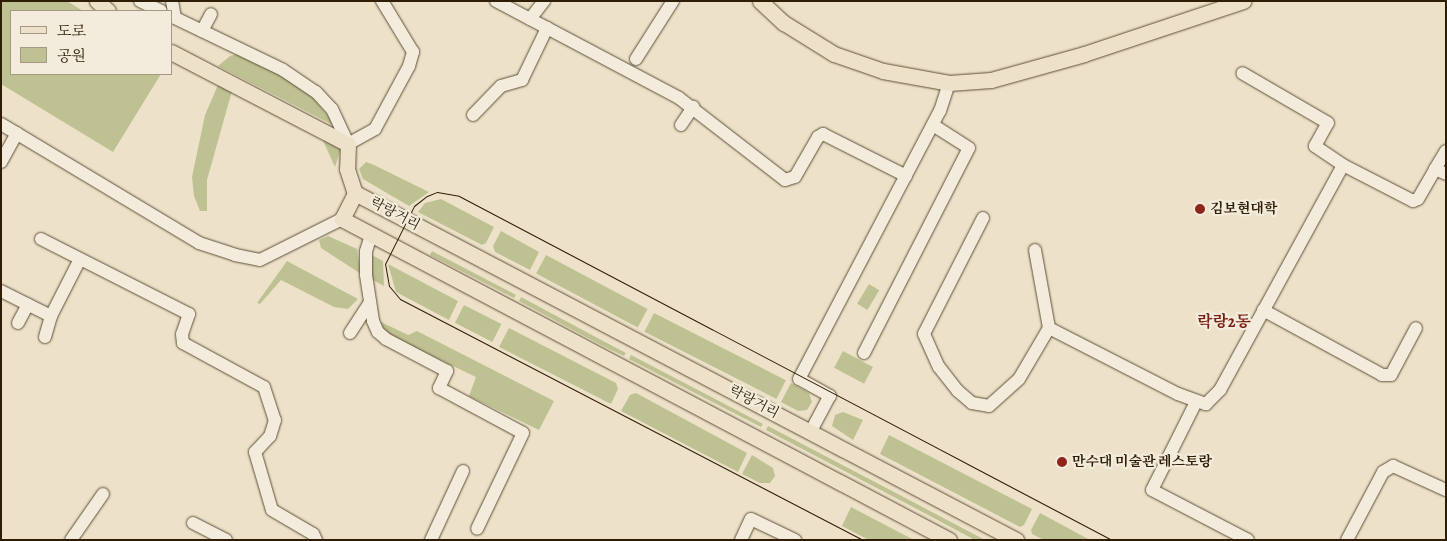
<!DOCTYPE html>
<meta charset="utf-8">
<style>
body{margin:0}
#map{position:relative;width:1447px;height:541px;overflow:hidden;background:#ede2c9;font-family:Alegreya,"Noto Serif KR",serif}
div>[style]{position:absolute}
.green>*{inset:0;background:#bec292;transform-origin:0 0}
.roads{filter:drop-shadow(0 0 1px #5e4e36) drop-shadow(0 0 1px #5e4e36)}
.minor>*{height:12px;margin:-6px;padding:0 6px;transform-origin:6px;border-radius:6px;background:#f3ecdc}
.major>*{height:15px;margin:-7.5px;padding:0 7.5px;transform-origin:7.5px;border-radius:7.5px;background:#ede2c9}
.tram>*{height:1px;margin:-0.5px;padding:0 0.5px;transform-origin:0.5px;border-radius:0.5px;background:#2f1d05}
.dots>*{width:14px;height:14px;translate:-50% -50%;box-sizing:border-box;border:2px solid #f3ecdc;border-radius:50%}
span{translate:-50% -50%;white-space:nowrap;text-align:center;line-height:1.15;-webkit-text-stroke:4.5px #f3ecdc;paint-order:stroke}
.poi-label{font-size:14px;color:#2f1d05;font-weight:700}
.left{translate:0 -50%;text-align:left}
.street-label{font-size:14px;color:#2f1d05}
.quarter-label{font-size:16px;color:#7a1f14;font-weight:700}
.frame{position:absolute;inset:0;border:2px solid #2f1d05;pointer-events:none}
.legend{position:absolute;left:10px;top:10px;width:162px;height:65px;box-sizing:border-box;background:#f3ecdc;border:1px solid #a59986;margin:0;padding:6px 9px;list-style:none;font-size:15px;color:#2f1d05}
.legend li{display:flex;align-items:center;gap:10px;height:25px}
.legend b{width:25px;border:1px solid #a59986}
</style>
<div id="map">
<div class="green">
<div style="clip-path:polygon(1px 1px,67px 1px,83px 11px,11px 11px,11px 74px,161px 74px,113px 152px,1px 84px)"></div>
<div style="clip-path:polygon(238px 54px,247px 56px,306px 89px,337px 127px,218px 66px,230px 56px)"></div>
<div style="clip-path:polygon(218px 85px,232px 91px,207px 180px,207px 211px,200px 211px,194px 196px,192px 177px,205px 115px)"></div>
<div style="clip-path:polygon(320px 134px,341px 148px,335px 167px)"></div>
<div style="clip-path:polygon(366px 162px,374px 165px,429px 192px,409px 206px,363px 179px,359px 169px)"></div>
<div style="clip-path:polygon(441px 199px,494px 227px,486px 243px,482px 245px,418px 212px,425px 203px)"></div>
<div style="clip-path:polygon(501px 231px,539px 252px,530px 270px,495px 252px,493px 246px)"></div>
<div style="clip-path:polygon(328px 236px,357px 249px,361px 274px,321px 248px,319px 240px)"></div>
<div style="clip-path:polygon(432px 251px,516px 295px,514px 298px,430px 255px)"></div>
<div style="clip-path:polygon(370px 254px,383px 261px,384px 286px,371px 279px)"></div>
<div style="left:546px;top:255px;width:115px;height:21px;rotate:28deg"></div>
<div style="clip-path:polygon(287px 261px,358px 299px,348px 309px,334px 307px,281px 280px,260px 304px,257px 303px)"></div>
<div style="clip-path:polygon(388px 264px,458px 301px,449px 320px,396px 292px)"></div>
<div style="left:869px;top:284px;width:12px;height:23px;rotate:31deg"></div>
<div style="clip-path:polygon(521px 297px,605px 342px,626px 353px,624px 356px,603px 346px,519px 301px)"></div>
<div style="left:464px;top:305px;width:42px;height:20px;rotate:27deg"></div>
<div style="left:654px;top:313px;width:148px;height:21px;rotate:27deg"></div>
<div style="clip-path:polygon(377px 320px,408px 335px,417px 331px,554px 401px,539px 430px,469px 396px,476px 377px,384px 333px)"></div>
<div style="clip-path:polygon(509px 328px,616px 383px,618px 389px,611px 404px,499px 347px)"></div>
<div style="left:843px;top:351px;width:34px;height:19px;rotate:28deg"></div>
<div style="clip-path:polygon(631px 355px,763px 424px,761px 427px,629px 359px)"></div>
<div style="clip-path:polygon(791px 383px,809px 393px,812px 402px,807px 410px,798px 411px,781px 402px)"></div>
<div style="clip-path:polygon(636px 393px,747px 453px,738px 472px,621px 411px,630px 395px)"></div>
<div style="clip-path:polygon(843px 412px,863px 420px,853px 440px,832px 426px,835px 415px)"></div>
<div style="clip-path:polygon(768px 426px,915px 503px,985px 540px,975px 540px,913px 507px,766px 430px)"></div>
<div style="clip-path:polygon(889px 435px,1032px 509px,1024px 525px,1020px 527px,880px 454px)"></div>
<div style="clip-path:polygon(752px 455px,773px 468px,775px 476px,770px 483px,760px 483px,742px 474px)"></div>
<div style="clip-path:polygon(851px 507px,914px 540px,869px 540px,842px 526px)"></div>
<div style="clip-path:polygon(1040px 513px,1090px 540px,1044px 540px,1032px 534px,1031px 530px)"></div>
</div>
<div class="roads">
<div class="minor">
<div style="left:140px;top:1px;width:23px;rotate:25deg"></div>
<div style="left:172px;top:1px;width:17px;rotate:80deg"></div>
<div style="left:496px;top:1px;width:207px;rotate:27.9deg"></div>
<div style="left:679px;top:98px;width:134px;rotate:37.7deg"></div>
<div style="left:785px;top:180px;width:10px;rotate:-17deg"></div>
<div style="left:795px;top:177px;width:46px;rotate:-60.1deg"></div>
<div style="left:818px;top:137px;width:6px;rotate:-31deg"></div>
<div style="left:823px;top:134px;width:93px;rotate:26.8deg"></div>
<div style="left:171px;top:16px;width:124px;rotate:25.7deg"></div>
<div style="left:283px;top:70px;width:40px;rotate:34deg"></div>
<div style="left:316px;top:92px;width:23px;rotate:47deg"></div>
<div style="left:332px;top:109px;width:38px;rotate:65deg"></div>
<div style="left:348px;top:144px;width:31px;rotate:-29deg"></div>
<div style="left:375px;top:129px;width:72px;rotate:-61.6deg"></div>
<div style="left:409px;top:66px;width:15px;rotate:-74deg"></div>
<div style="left:413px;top:52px;width:60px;rotate:-121.3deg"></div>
<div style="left:530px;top:19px;width:23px;rotate:-52deg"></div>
<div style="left:202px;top:31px;width:19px;rotate:-62deg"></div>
<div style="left:636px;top:59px;width:69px;rotate:-57.5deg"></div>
<div style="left:473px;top:115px;width:40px;rotate:-46deg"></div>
<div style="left:501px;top:86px;width:22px;rotate:-16deg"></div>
<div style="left:522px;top:80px;width:58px;rotate:-64.3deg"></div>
<div style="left:1px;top:124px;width:231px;rotate:31deg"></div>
<div style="left:199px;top:243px;width:38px;rotate:18deg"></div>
<div style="left:235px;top:255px;width:25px;rotate:11deg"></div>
<div style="left:260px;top:260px;width:92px;rotate:-26.6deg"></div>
<div style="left:681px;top:125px;width:22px;rotate:-56deg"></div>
<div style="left:1px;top:162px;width:33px;rotate:-61deg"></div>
<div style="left:1343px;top:165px;width:79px;rotate:27.2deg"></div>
<div style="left:1413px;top:201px;width:5px;rotate:-22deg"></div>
<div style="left:1418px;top:199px;width:34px;rotate:-60deg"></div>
<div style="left:1435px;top:169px;width:12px;rotate:24deg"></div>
<div style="left:1435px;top:169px;width:21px;rotate:-59deg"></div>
<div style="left:983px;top:218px;width:130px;rotate:117deg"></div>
<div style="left:924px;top:334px;width:36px;rotate:66deg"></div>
<div style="left:939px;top:367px;width:31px;rotate:52deg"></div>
<div style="left:958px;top:391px;width:18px;rotate:41deg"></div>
<div style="left:972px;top:403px;width:17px;rotate:10deg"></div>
<div style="left:989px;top:406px;width:40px;rotate:-42deg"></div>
<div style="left:1019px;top:379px;width:59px;rotate:-59.5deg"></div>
<div style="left:1049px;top:328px;width:145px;rotate:27.1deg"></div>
<div style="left:1178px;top:394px;width:30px;rotate:20deg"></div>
<div style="left:1206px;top:404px;width:20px;rotate:-45deg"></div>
<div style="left:1220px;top:390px;width:256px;rotate:-61.3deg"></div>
<div style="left:1343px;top:165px;width:34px;rotate:-146deg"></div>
<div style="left:1315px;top:146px;width:26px;rotate:-61deg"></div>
<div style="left:1328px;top:123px;width:99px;rotate:-149.8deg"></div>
<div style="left:371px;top:235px;width:17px;rotate:107deg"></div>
<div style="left:366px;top:251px;width:24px;rotate:90deg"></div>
<div style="left:366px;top:275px;width:47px;rotate:81.3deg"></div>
<div style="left:373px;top:321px;width:12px;rotate:66deg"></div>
<div style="left:378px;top:332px;width:11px;rotate:41deg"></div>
<div style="left:386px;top:339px;width:69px;rotate:27.7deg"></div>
<div style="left:447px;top:371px;width:19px;rotate:115deg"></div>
<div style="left:439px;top:388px;width:95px;rotate:28.2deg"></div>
<div style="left:523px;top:433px;width:106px;rotate:115.6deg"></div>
<div style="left:41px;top:239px;width:166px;rotate:26.9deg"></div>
<div style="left:189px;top:314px;width:21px;rotate:109deg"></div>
<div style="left:182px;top:334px;width:9px;rotate:84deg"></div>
<div style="left:183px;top:343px;width:92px;rotate:28.5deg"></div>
<div style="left:264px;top:387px;width:35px;rotate:72deg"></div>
<div style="left:275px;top:420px;width:17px;rotate:107deg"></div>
<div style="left:270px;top:436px;width:22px;rotate:133deg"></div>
<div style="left:255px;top:452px;width:60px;rotate:73.7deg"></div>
<div style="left:272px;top:510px;width:48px;rotate:30.3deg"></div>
<div style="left:313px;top:534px;width:7px;rotate:63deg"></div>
<div style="left:1035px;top:250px;width:79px;rotate:79.8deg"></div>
<div style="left:1px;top:291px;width:56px;rotate:26.6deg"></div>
<div style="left:1263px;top:310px;width:136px;rotate:28.6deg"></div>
<div style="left:1382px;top:375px;width:9px"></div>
<div style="left:1391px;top:375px;width:53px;rotate:-62deg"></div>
<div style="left:18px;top:323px;width:21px;rotate:-62deg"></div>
<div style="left:350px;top:333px;width:37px;rotate:-57deg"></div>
<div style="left:45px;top:337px;width:22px;rotate:-74deg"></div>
<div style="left:51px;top:316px;width:64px;rotate:-63deg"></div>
<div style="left:864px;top:353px;width:230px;rotate:-62.9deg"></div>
<div style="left:969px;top:148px;width:43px;rotate:-147.4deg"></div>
<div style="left:1196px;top:402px;width:98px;rotate:116.6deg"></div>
<div style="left:1152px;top:490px;width:108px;rotate:27.5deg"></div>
<div style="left:811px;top:431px;width:40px;rotate:-62deg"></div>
<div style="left:830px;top:396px;width:35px;rotate:-151deg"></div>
<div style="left:799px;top:379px;width:303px;rotate:-62.3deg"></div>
<div style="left:940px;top:111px;width:29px;rotate:-72deg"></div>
<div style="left:193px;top:523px;width:37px;rotate:27deg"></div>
<div style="left:71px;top:540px;width:56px;rotate:-55.2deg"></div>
<div style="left:431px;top:540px;width:76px;rotate:-65.1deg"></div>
<div style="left:741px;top:540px;width:23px;rotate:-65deg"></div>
<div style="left:751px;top:519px;width:49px;rotate:25.5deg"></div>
<div style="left:1347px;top:540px;width:77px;rotate:-62.1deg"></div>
<div style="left:1383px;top:472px;width:12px;rotate:-31deg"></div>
<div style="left:1393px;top:466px;width:58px;rotate:24.4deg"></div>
</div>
<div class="major">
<div style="left:97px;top:1px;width:15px;rotate:42deg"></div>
<div style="left:760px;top:1px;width:33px;rotate:43deg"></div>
<div style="left:784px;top:23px;width:59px;rotate:31.8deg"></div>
<div style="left:834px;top:54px;width:52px;rotate:19.1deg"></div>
<div style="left:883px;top:71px;width:67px;rotate:10.3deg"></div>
<div style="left:949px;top:83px;width:42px;rotate:-4.1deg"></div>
<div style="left:991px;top:80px;width:97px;rotate:-15.6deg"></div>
<div style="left:1084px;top:54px;width:168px;rotate:-18.4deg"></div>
<div style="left:171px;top:52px;width:199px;rotate:27.5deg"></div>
<div style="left:348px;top:144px;width:25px;rotate:92deg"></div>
<div style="left:347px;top:169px;width:25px;rotate:72deg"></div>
<div style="left:949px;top:540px;width:687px;rotate:-152.13deg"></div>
<div style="left:342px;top:219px;width:29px;rotate:-63deg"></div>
<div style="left:355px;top:193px;width:747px;rotate:27.7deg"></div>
</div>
</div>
<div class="tram">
<div style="left:863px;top:540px;width:522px;rotate:-152.5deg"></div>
<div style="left:400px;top:299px;width:17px;rotate:-130deg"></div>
<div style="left:389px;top:286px;width:22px;rotate:-100deg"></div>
<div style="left:385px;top:264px;width:65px;rotate:-63.4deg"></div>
<div style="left:414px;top:206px;width:16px;rotate:-38deg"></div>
<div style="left:427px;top:196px;width:11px;rotate:-22deg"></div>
<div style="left:437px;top:192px;width:22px;rotate:10deg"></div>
<div style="left:459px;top:196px;width:738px;rotate:27.78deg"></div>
</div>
<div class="dots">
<div style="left:1200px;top:209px;background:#8f2418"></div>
<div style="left:1062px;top:462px;background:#8f2418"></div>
</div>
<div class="poi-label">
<span class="left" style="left:1210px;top:209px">김보현대학</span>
<span class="left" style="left:1072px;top:462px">만수대 미술관 레스토랑</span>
</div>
<div class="street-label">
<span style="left:395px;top:214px;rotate:28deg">락랑거리</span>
<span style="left:754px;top:402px;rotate:28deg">락랑거리</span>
</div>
<div class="quarter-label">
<span style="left:1224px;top:322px">락랑2동</span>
</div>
<div class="frame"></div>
<ul class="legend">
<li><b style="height:6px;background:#ede2c9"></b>도로</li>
<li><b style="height:14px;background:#bec292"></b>공원</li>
</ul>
</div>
